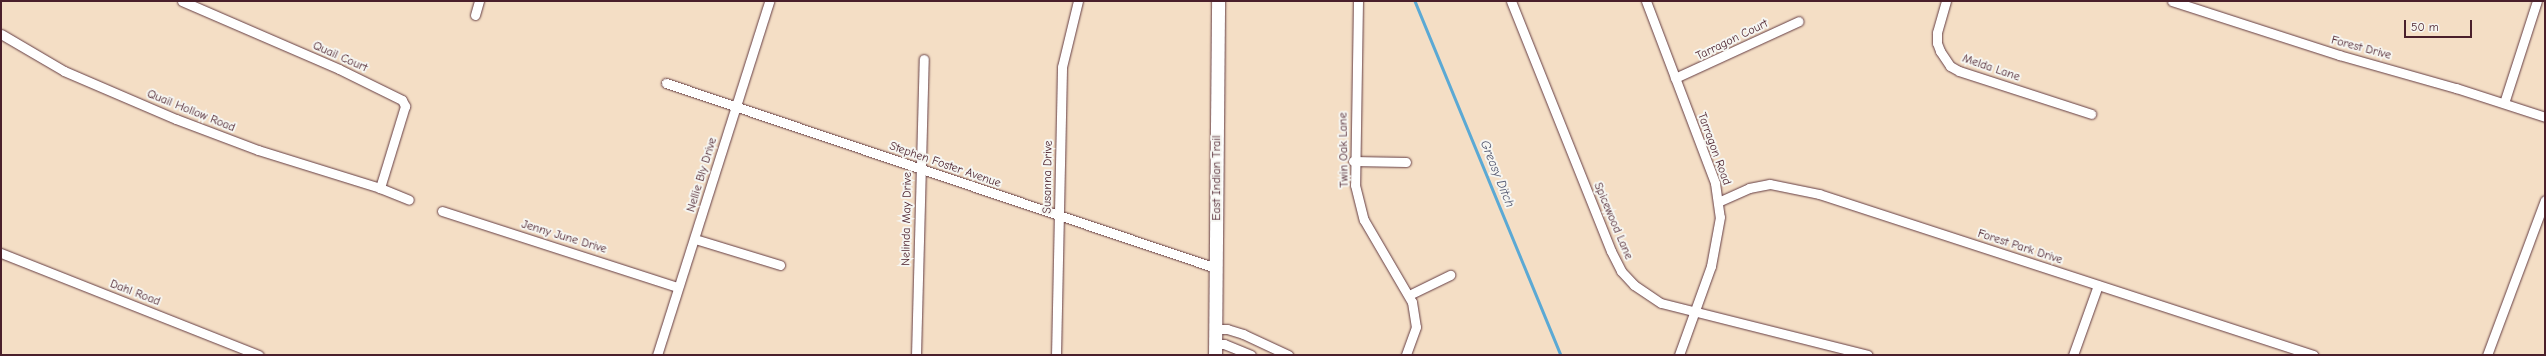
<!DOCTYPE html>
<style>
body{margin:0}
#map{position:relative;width:2546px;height:356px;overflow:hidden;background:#f4dec5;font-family:"Comic Neue",sans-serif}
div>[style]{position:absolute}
.stream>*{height:2.5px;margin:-1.25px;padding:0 1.25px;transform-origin:1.25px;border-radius:1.25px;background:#5ba9d4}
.roads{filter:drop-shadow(0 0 1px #643c42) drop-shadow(0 0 1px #643c42)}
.minor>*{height:9px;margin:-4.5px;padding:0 4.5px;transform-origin:4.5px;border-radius:4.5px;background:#fff}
.secondary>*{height:13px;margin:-6.5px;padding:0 6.5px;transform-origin:6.5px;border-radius:6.5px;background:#fff}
span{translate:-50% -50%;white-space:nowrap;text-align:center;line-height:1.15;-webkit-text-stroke:4px #f6f6f2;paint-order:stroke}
.street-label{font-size:12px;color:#4a1f2b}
.water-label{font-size:13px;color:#51566f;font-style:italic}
.frame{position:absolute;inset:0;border:2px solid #4a1f2b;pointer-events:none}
.scale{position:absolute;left:2404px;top:20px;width:68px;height:18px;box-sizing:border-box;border:2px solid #4a1f2b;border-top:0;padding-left:5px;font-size:12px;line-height:14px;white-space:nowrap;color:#4a1f2b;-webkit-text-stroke:3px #f6f6f2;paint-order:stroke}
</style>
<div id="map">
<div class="stream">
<div style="left:1415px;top:1px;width:383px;rotate:67.6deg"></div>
</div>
<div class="roads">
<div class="minor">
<div style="left:182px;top:1px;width:171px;rotate:23.4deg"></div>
<div style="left:339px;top:69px;width:70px;rotate:26.2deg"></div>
<div style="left:402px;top:100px;width:7px;rotate:63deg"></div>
<div style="left:405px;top:106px;width:86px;rotate:107deg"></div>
<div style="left:1358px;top:1px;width:184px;rotate:90.9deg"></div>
<div style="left:1355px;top:185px;width:36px;rotate:76deg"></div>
<div style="left:1364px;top:220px;width:95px;rotate:59.7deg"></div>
<div style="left:1412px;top:302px;width:25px;rotate:81deg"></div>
<div style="left:1416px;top:327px;width:30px;rotate:110deg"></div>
<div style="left:1511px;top:1px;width:269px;rotate:68.2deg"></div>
<div style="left:1611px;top:251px;width:22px;rotate:63deg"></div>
<div style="left:1621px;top:271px;width:19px;rotate:47deg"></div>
<div style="left:1634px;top:285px;width:32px;rotate:34deg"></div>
<div style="left:1661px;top:303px;width:213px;rotate:14.1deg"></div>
<div style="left:1646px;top:1px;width:195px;rotate:69.2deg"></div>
<div style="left:1715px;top:183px;width:34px;rotate:82deg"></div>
<div style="left:1720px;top:217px;width:50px;rotate:100.4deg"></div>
<div style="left:1711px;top:266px;width:95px;rotate:109.8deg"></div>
<div style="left:1946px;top:1px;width:33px;rotate:106deg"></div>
<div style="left:1937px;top:33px;width:10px;rotate:90deg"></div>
<div style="left:1937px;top:43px;width:9px;rotate:69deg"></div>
<div style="left:1940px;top:51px;width:18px;rotate:56deg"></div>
<div style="left:1950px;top:66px;width:10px;rotate:29deg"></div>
<div style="left:1959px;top:71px;width:139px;rotate:18deg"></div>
<div style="left:2172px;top:1px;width:176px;rotate:17.9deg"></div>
<div style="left:2339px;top:55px;width:122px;rotate:15.8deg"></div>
<div style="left:2456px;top:88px;width:94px;rotate:18deg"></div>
<div style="left:475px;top:15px;width:15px;rotate:-74deg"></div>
<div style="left:1px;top:34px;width:73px;rotate:30.4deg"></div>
<div style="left:64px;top:71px;width:122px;rotate:23.2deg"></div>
<div style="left:176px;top:119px;width:88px;rotate:20.7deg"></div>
<div style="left:258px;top:150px;width:128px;rotate:17.3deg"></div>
<div style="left:380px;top:188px;width:31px;rotate:22deg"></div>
<div style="left:1675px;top:78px;width:136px;rotate:-24.7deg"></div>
<div style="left:666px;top:83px;width:580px;rotate:18.59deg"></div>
<div style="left:2504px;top:103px;width:107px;rotate:-72.1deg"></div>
<div style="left:1353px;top:161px;width:53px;rotate:1.1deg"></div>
<div style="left:1718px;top:202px;width:34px;rotate:-24deg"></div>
<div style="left:1749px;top:188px;width:21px;rotate:-11deg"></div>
<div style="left:1770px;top:184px;width:50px;rotate:11.5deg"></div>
<div style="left:1819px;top:194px;width:520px;rotate:18.05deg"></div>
<div style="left:442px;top:211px;width:248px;rotate:17.9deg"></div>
<div style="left:695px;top:239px;width:89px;rotate:17deg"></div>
<div style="left:1px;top:253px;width:277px;rotate:21.6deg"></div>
<div style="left:1409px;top:295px;width:46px;rotate:-26deg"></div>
<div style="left:1216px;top:329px;width:11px"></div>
<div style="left:1227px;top:329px;width:17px;rotate:17deg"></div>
<div style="left:1243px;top:334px;width:50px;rotate:25deg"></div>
<div style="left:1215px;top:344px;width:9px"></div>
<div style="left:1224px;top:344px;width:29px;rotate:22deg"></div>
<div style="left:657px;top:355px;width:371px;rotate:-72.4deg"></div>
<div style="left:916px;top:355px;width:296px;rotate:-88.5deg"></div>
<div style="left:1056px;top:355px;width:288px;rotate:-88.8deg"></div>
<div style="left:1062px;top:67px;width:68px;rotate:-76.4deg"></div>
<div style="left:2073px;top:355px;width:74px;rotate:-70.3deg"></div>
<div style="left:2487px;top:355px;width:165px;rotate:-69.5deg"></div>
</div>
<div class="secondary">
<div style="left:1215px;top:355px;width:354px;rotate:-89.5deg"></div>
</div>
</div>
<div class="street-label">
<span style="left:1732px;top:40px;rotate:-26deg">Tarragon Court</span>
<span style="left:2361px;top:48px;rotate:15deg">Forest Drive</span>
<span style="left:340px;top:57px;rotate:24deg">Quail Court</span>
<span style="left:1991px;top:68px;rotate:19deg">Melda Lane</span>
<span style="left:191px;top:111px;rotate:22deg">Quail Hollow Road</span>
<span style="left:1714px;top:149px;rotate:70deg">Tarragon Road</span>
<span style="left:1344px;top:150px;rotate:-91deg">Twin Oak Lane</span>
<span style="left:945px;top:165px;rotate:19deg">Stephen Foster Avenue</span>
<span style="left:702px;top:175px;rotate:-73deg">Nellie Bly Drive</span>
<span style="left:1048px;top:177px;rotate:-89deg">Susanna Drive</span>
<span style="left:1217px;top:178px;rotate:-90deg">East Indian Trail</span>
<span style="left:907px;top:219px;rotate:-89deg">Nelinda May Drive</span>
<span style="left:1613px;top:221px;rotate:67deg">Spicewood Lane</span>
<span style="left:564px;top:237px;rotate:17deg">Jenny June Drive</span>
<span style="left:2020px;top:247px;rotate:18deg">Forest Park Drive</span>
<span style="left:135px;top:293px;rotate:21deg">Dahl Road</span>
</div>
<div class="water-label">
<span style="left:1497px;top:174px;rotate:68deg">Greasy Ditch</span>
</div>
<div class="frame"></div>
<div class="scale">50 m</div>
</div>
